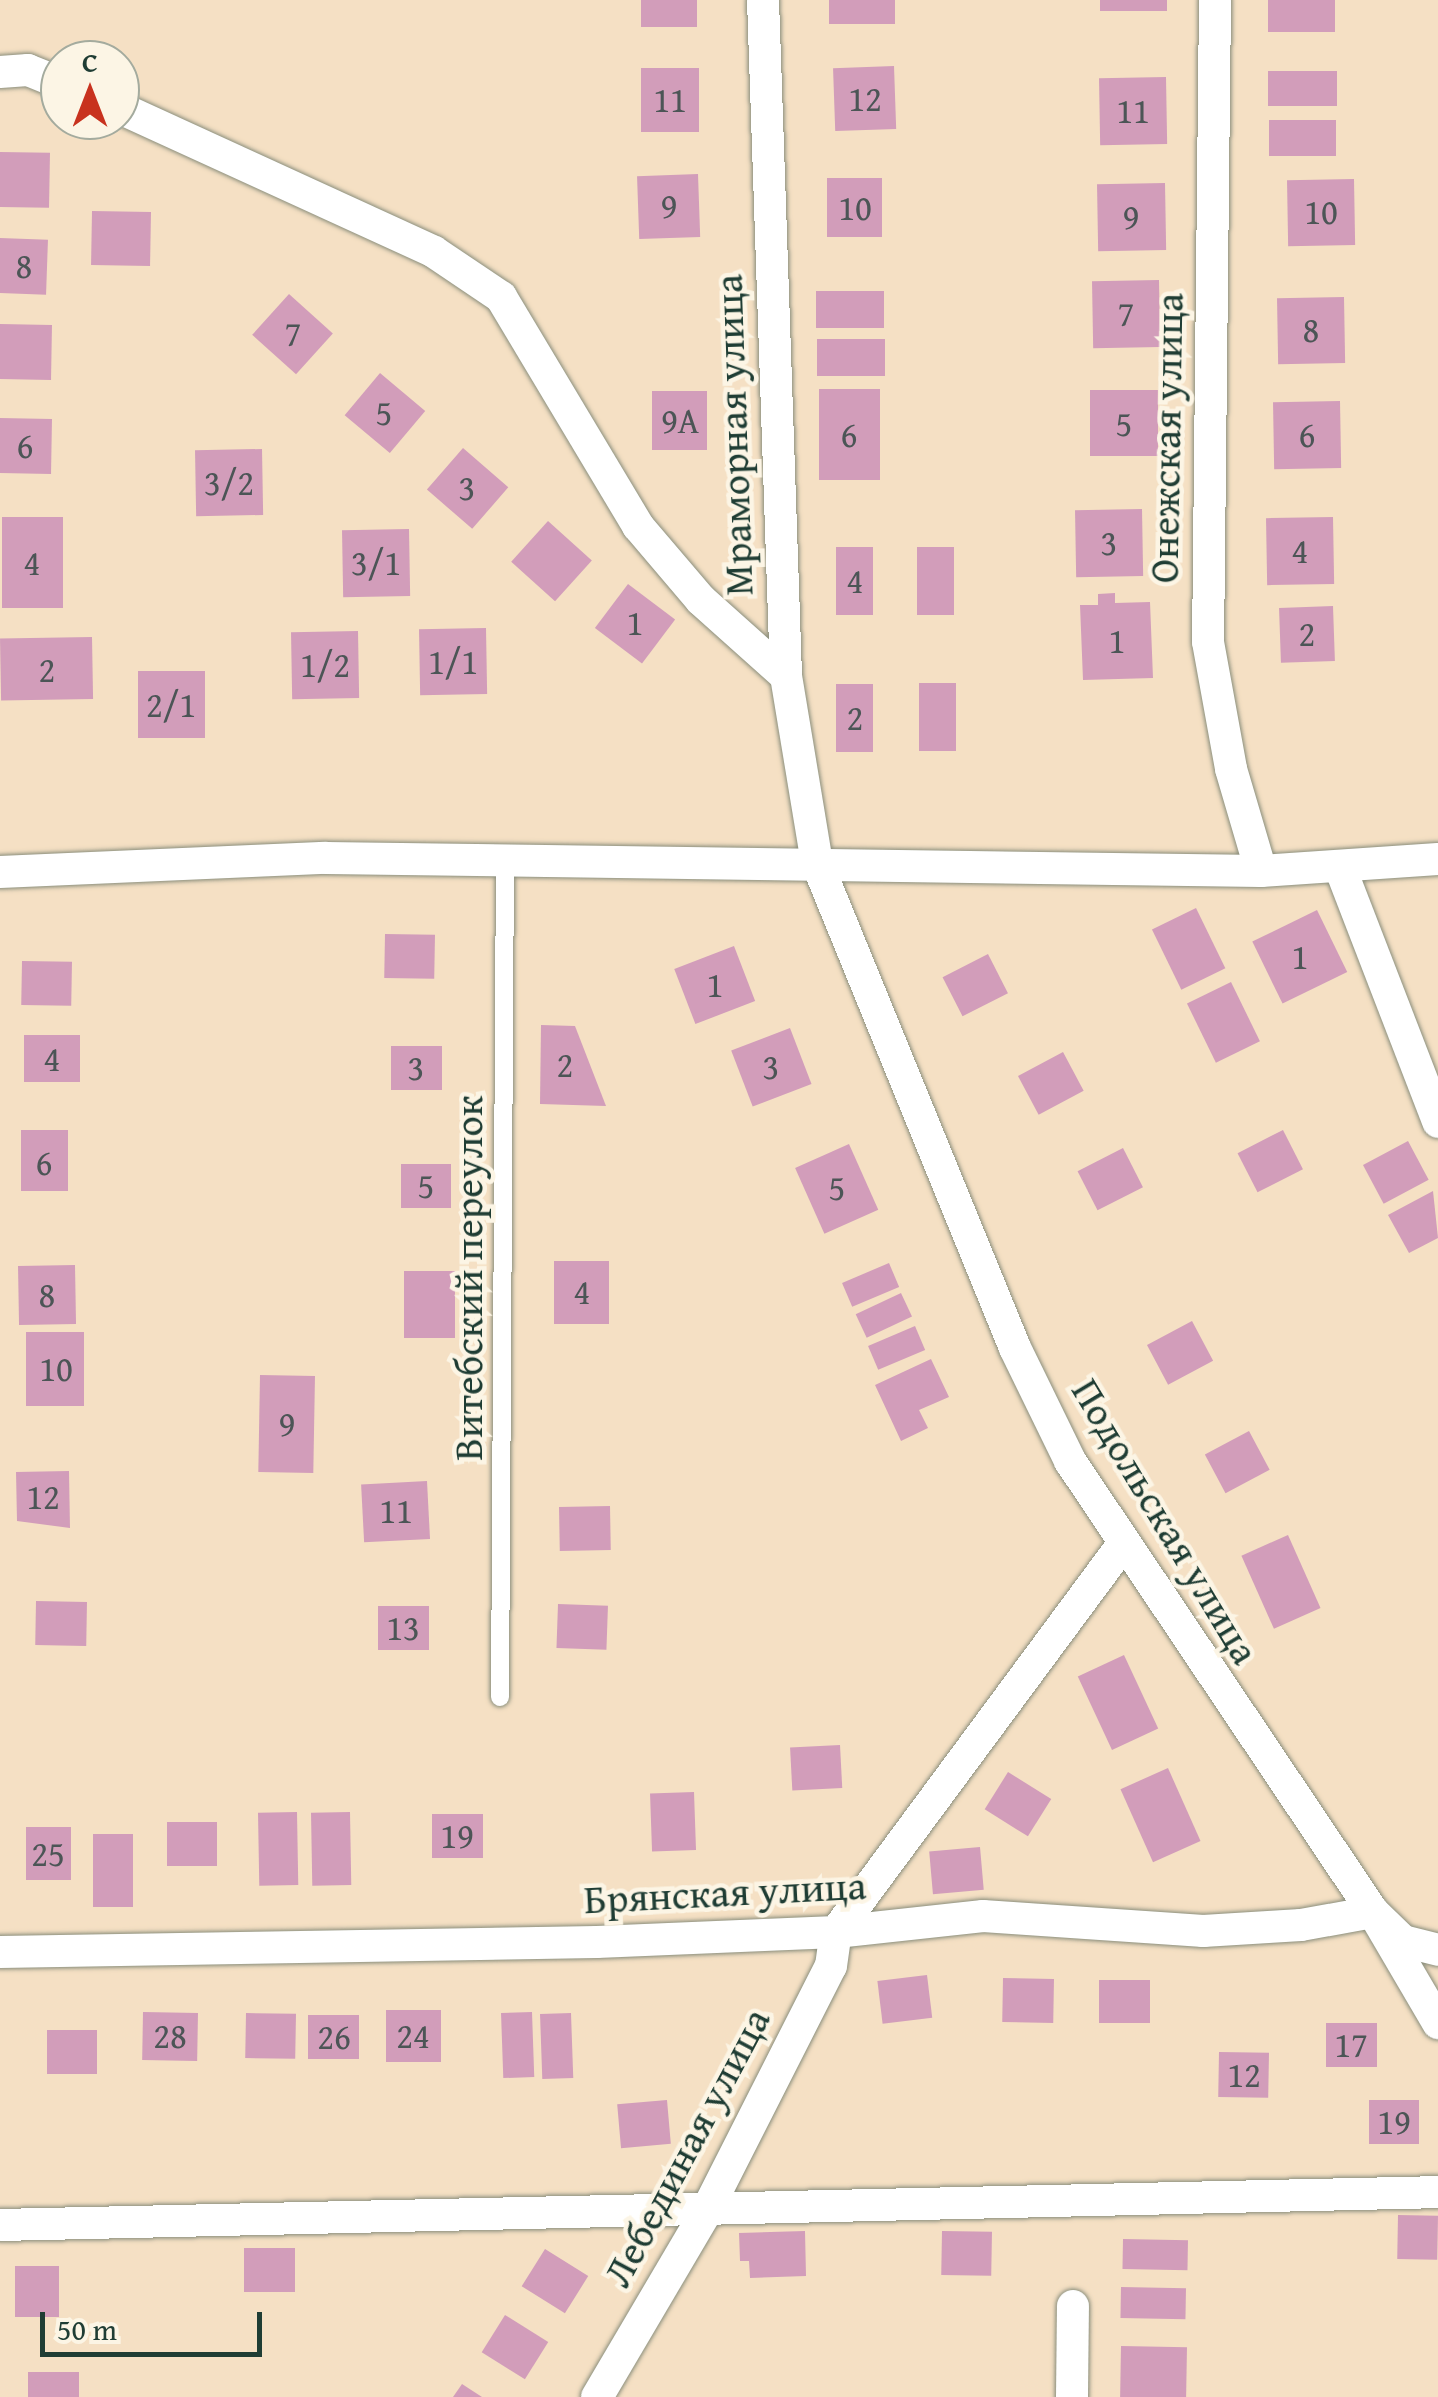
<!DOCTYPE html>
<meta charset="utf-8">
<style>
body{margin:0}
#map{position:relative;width:1438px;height:2397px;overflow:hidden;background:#f5e0c4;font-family:"Gentium Book Plus",serif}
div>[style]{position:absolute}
.building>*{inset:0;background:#d29dba;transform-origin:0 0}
.roads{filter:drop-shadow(0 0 2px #8a8e7c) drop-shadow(0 0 2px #8a8e7c)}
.service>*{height:18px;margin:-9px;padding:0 9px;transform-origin:9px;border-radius:9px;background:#fff}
.minor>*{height:32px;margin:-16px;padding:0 16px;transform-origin:16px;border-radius:16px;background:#fff}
span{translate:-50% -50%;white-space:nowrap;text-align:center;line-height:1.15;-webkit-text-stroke:9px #fcf5e5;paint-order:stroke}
.number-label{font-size:35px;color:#4c5556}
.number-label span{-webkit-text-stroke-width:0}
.street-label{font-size:40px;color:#1f3d34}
.north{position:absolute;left:40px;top:40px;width:100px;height:100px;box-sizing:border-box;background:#fcf5e5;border:2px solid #a4ab9e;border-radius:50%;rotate:0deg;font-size:28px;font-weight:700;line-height:40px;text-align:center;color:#1f3d34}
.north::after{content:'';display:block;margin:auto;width:35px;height:45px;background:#c8321e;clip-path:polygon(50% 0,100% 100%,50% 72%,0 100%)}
.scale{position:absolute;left:40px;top:2312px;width:222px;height:45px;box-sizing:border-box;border:5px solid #1f3d34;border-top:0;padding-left:12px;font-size:30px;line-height:35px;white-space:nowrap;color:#1f3d34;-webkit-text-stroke:8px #fcf5e5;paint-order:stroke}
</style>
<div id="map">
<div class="building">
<div style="left:641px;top:0;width:56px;height:27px"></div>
<div style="left:829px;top:0;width:66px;height:24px"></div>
<div style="left:1100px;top:0;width:67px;height:11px"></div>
<div style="left:1268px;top:0;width:67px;height:32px"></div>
<div style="left:894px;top:66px;width:63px;height:61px;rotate:88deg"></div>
<div style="left:641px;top:68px;width:58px;height:64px"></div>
<div style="left:1337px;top:71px;width:35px;height:69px;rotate:90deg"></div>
<div style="left:1166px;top:77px;width:67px;height:67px;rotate:89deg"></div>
<div style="left:1336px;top:120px;width:36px;height:67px;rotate:90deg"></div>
<div style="left:0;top:152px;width:50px;height:55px;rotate:1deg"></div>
<div style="left:698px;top:174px;width:63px;height:61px;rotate:88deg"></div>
<div style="left:882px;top:178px;width:59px;height:55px;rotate:90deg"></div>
<div style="left:1354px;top:179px;width:66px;height:67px;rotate:89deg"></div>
<div style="left:1165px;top:183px;width:67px;height:68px;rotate:89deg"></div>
<div style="left:92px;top:211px;width:59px;height:54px;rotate:1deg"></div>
<div style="left:0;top:238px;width:48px;height:55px;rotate:2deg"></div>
<div style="left:1159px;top:280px;width:67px;height:67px;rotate:89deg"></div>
<div style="left:884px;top:291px;width:37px;height:68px;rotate:90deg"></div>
<div style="left:289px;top:294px;width:59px;height:55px;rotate:42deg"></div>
<div style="left:1344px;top:297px;width:66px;height:67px;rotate:89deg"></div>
<div style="left:0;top:324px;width:52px;height:55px;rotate:1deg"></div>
<div style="left:885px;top:339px;width:37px;height:68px;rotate:90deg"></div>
<div style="left:380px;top:373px;width:59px;height:55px;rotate:40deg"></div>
<div style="left:819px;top:389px;width:61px;height:91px"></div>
<div style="left:1158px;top:390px;width:66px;height:68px;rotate:90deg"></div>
<div style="left:652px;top:391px;width:55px;height:59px"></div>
<div style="left:1340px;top:401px;width:67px;height:67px;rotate:89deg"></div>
<div style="left:0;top:418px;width:52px;height:55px;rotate:1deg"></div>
<div style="left:463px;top:448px;width:60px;height:55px;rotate:41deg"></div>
<div style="left:262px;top:449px;width:66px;height:67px;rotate:89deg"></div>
<div style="left:1142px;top:509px;width:67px;height:67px;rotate:89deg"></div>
<div style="left:2px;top:517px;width:61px;height:91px"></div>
<div style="left:1333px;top:517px;width:67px;height:67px;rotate:89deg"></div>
<div style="left:548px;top:521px;width:59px;height:55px;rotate:42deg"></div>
<div style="left:409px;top:529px;width:67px;height:67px;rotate:89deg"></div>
<div style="left:836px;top:547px;width:37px;height:68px"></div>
<div style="left:917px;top:547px;width:37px;height:68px"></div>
<div style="left:628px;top:584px;width:59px;height:55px;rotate:37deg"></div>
<div style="clip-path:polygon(1115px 593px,1115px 603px,1150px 602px,1153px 678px,1083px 680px,1080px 605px,1098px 605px,1098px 594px)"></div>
<div style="left:1333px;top:606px;width:55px;height:54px;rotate:88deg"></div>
<div style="left:486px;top:628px;width:66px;height:67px;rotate:89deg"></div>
<div style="left:358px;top:631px;width:67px;height:67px;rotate:89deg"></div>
<div style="left:92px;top:637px;width:62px;height:92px;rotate:89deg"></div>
<div style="left:205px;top:671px;width:67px;height:67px;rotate:90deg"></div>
<div style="left:919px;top:683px;width:37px;height:68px"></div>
<div style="left:873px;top:684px;width:68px;height:37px;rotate:90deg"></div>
<div style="left:1196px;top:908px;width:67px;height:49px;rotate:64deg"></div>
<div style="left:1317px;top:910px;width:69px;height:72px;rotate:64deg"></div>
<div style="left:385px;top:934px;width:50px;height:44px;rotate:1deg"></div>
<div style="left:734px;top:946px;width:59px;height:64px;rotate:69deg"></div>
<div style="left:988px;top:954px;width:44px;height:51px;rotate:63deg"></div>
<div style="left:22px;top:961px;width:50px;height:44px;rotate:1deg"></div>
<div style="left:1231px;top:982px;width:66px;height:49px;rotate:64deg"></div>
<div style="clip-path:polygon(541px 1025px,575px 1026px,606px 1106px,540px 1104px)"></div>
<div style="left:790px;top:1028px;width:60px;height:63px;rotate:69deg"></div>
<div style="left:24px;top:1035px;width:56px;height:47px"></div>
<div style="left:391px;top:1046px;width:51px;height:44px"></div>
<div style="left:1063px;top:1052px;width:44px;height:51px;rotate:62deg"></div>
<div style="left:21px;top:1130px;width:47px;height:61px"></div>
<div style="left:1283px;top:1130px;width:44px;height:51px;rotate:63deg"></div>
<div style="left:1408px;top:1141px;width:44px;height:51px;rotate:62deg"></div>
<div style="left:849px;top:1144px;width:72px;height:59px;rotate:66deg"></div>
<div style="left:1123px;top:1148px;width:44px;height:51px;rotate:63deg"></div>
<div style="left:401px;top:1164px;width:50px;height:44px"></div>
<div style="clip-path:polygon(1433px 1191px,1438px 1238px,1409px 1253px,1388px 1215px)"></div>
<div style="left:554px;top:1261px;width:55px;height:63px"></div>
<div style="left:889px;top:1263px;width:26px;height:51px;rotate:67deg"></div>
<div style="left:75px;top:1265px;width:59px;height:57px;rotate:89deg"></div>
<div style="left:404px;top:1271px;width:51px;height:67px"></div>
<div style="left:901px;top:1293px;width:26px;height:50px;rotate:65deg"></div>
<div style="left:1192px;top:1321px;width:45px;height:51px;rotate:62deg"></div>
<div style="left:915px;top:1326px;width:26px;height:51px;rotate:67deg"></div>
<div style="left:26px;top:1332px;width:58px;height:74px"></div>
<div style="clip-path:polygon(931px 1359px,949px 1397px,919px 1410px,928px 1428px,901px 1441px,875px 1385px)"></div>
<div style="left:260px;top:1375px;width:55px;height:97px;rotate:1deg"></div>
<div style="left:1249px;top:1431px;width:44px;height:50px;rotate:62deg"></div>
<div style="clip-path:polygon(69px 1471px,70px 1528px,17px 1521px,16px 1472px)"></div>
<div style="left:427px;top:1481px;width:58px;height:66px;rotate:87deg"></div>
<div style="left:610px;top:1506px;width:44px;height:51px;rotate:89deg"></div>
<div style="left:1288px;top:1535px;width:80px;height:51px;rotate:66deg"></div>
<div style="left:36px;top:1601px;width:51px;height:44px;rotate:1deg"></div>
<div style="left:558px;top:1604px;width:50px;height:44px;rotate:2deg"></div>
<div style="left:378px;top:1606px;width:51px;height:44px"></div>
<div style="left:1124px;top:1655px;width:81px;height:51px;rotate:65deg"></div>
<div style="left:840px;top:1745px;width:43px;height:50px;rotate:87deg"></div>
<div style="left:1168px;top:1768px;width:80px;height:52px;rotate:66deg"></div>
<div style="left:1008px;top:1772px;width:51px;height:44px;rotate:32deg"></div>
<div style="left:694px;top:1792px;width:58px;height:44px;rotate:88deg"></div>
<div style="left:297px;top:1812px;width:73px;height:39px;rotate:89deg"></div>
<div style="left:350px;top:1812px;width:73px;height:39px;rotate:89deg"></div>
<div style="left:432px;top:1814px;width:51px;height:44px"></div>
<div style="left:167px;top:1822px;width:50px;height:44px"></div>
<div style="left:26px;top:1827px;width:45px;height:53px"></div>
<div style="left:93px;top:1834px;width:40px;height:73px"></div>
<div style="left:980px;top:1847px;width:43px;height:51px;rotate:85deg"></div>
<div style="left:927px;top:1975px;width:43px;height:50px;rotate:83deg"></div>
<div style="left:1003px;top:1978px;width:51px;height:44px;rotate:1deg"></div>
<div style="left:1099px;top:1980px;width:51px;height:43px"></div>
<div style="left:386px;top:2010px;width:55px;height:52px"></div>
<div style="left:143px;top:2012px;width:55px;height:48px;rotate:1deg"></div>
<div style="left:532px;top:2012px;width:65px;height:31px;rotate:88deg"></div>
<div style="left:246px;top:2013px;width:50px;height:45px;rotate:1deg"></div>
<div style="left:571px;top:2013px;width:65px;height:31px;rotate:88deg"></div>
<div style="left:308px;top:2015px;width:51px;height:44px"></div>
<div style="left:1326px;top:2023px;width:51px;height:44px"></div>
<div style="left:47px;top:2030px;width:50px;height:44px"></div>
<div style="left:1219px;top:2052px;width:50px;height:45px;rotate:1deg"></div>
<div style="left:667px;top:2100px;width:44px;height:50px;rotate:85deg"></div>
<div style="left:1369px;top:2100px;width:50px;height:44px"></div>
<div style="left:1398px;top:2215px;width:40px;height:44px;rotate:1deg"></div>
<div style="clip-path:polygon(805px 2231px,806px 2276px,750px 2278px,749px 2261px,740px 2261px,739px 2233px)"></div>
<div style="left:942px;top:2231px;width:50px;height:44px;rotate:1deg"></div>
<div style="left:1123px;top:2239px;width:65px;height:30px;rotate:1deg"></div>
<div style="left:244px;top:2248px;width:51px;height:44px"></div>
<div style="left:545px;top:2249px;width:51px;height:44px;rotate:32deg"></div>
<div style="left:15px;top:2266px;width:44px;height:51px"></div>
<div style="left:1121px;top:2287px;width:65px;height:31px;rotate:1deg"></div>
<div style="left:505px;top:2315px;width:51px;height:44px;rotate:32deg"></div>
<div style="left:1121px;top:2346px;width:66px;height:51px;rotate:1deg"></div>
<div style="left:28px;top:2372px;width:51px;height:25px"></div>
<div style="clip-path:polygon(462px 2384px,482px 2397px,453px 2397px)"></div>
</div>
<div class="roads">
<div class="service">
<div style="left:500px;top:1697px;width:837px;rotate:-89.66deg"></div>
</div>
<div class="minor">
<div style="left:763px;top:0;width:676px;rotate:88.05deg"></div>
<div style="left:786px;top:676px;width:190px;rotate:80.6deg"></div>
<div style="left:817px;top:863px;width:524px;rotate:67.79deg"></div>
<div style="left:1015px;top:1348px;width:126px;rotate:64deg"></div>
<div style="left:1070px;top:1461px;width:543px;rotate:56.11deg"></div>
<div style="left:1373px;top:1912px;width:129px;rotate:59.6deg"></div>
<div style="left:1215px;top:0;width:642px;rotate:90.62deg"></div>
<div style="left:1208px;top:642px;width:129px;rotate:79.7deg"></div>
<div style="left:1231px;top:769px;width:106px;rotate:73.6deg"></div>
<div style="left:0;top:72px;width:28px;rotate:-4deg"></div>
<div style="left:28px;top:70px;width:35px;rotate:22deg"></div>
<div style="left:120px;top:108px;width:345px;rotate:24.6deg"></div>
<div style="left:434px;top:252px;width:81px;rotate:33.9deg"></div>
<div style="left:501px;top:297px;width:267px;rotate:59.1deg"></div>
<div style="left:638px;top:526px;width:97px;rotate:49.6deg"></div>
<div style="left:701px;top:600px;width:114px;rotate:41.8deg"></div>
<div style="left:1341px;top:870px;width:270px;rotate:68.9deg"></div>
<div style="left:0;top:872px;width:326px;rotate:-2.5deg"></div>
<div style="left:326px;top:858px;width:935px;rotate:0.8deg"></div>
<div style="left:1261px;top:871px;width:177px;rotate:-3.9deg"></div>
<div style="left:0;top:1952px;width:597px;rotate:-0.96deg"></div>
<div style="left:597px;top:1942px;width:239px;rotate:-2.4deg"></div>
<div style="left:836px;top:1932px;width:148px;rotate:-6.2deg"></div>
<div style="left:983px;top:1916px;width:221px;rotate:3.9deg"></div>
<div style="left:1203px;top:1931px;width:98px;rotate:-3.5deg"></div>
<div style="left:1301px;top:1925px;width:73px;rotate:-10.2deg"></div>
<div style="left:1373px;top:1912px;width:42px;rotate:44deg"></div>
<div style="left:1403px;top:1941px;width:36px;rotate:14deg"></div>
<div style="left:0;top:2225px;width:1438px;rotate:-1.31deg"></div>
<div style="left:597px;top:2397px;width:212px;rotate:-59.5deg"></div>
<div style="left:705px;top:2214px;width:278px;rotate:-63.1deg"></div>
<div style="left:831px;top:1966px;width:34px;rotate:-82deg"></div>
<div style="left:836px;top:1932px;width:481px;rotate:-53.5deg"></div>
<div style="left:1072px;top:2397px;width:91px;rotate:-89.4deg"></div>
</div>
</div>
<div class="number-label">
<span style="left:865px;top:99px">12</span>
<span style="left:670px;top:100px">11</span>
<span style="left:1133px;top:111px">11</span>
<span style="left:669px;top:206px">9</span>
<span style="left:855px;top:208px">10</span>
<span style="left:1321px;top:212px">10</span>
<span style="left:1131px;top:217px">9</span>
<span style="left:24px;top:266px">8</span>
<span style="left:1126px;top:314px">7</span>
<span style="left:1311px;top:330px">8</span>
<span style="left:293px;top:334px">7</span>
<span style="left:384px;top:413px">5</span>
<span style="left:680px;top:421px">9А</span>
<span style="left:1124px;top:424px">5</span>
<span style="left:849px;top:435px">6</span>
<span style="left:1307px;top:435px">6</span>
<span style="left:25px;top:446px">6</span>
<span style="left:229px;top:483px">3/2</span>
<span style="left:467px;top:488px">3</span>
<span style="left:1109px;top:543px">3</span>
<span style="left:1300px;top:551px">4</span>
<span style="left:32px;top:563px">4</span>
<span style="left:376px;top:563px">3/1</span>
<span style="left:855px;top:581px">4</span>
<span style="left:635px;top:623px">1</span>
<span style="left:1307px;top:634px">2</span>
<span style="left:1117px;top:641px">1</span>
<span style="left:453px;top:662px">1/1</span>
<span style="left:325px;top:665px">1/2</span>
<span style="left:47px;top:670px">2</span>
<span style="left:171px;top:705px">2/1</span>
<span style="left:855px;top:718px">2</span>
<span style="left:1300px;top:957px">1</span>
<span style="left:715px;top:985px">1</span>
<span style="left:52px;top:1059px">4</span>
<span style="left:565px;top:1065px">2</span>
<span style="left:771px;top:1067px">3</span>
<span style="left:416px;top:1068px">3</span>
<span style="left:44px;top:1163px">6</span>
<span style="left:426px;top:1186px">5</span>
<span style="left:837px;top:1188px">5</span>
<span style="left:582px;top:1292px">4</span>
<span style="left:47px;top:1295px">8</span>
<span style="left:56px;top:1369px">10</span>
<span style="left:287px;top:1424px">9</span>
<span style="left:43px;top:1497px">12</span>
<span style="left:396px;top:1511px">11</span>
<span style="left:403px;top:1628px">13</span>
<span style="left:457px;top:1836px">19</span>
<span style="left:48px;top:1854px">25</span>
<span style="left:170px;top:2036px">28</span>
<span style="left:413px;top:2036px">24</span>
<span style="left:334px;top:2037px">26</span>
<span style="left:1351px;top:2045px">17</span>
<span style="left:1244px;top:2075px">12</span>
<span style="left:1394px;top:2122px">19</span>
</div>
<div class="street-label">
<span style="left:733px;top:435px;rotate:-92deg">Мраморная улица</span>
<span style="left:1166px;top:438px;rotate:-89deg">Онежская улица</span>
<span style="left:468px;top:1278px;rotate:-90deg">Витебский переулок</span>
<span style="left:1166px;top:1521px;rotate:59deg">Подольская улица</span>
<span style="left:725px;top:1892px;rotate:-3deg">Брянская улица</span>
<span style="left:686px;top:2147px;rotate:-62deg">Лебединая улица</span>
</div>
<div class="north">С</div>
<div class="scale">50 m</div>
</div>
